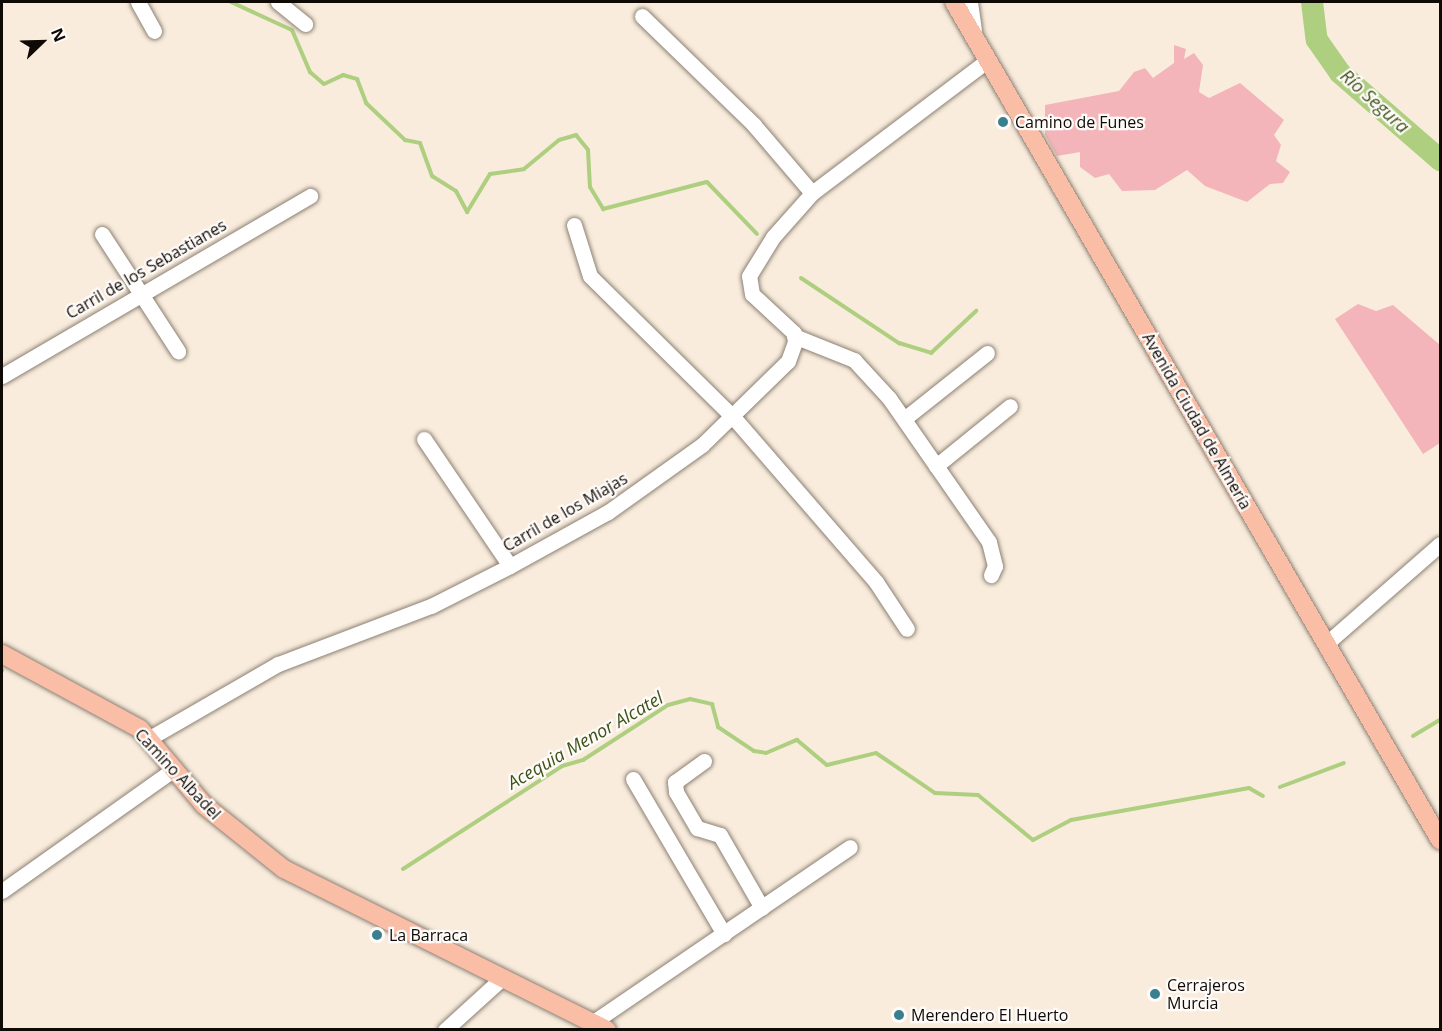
<!DOCTYPE html>
<meta charset="utf-8">
<style>
body{margin:0}
#map{position:relative;width:1442px;height:1031px;overflow:hidden;background:#f9ecdd;font-family:"Open Sans",sans-serif}
div>[style]{position:absolute}
.green>*{inset:0;background:#f3b5ba}
.stream>*{height:4px;margin:-2px;padding:0 2px;transform-origin:2px;border-radius:2px;background:#aecf7f}
.river>*{height:22px;margin:-11px;padding:0 11px;transform-origin:11px;border-radius:11px;background:#aecf7f}
.roads{filter:drop-shadow(0 0 2px #8c8073) drop-shadow(0 0 2px #8c8073)}
.minor>*{height:15px;margin:-7.5px;padding:0 7.5px;transform-origin:7.5px;border-radius:7.5px;background:#fff}
.major>*{height:18px;margin:-9px;padding:0 9px;transform-origin:9px;border-radius:9px;background:#fabda6}
.dots>*{width:16px;height:16px;translate:-50% -50%;box-sizing:border-box;border:3px solid #fefbf8;border-radius:50%}
span{translate:-50% -50%;white-space:nowrap;text-align:center;line-height:1.15;-webkit-text-stroke:4.5px #fefbf8;paint-order:stroke}
.poi-label{font-size:16px;color:#0f0a06}
.left{translate:0 -50%;text-align:left}
.street-label{font-size:16px;color:#0f0a06}
.water-label{font-size:18px;color:#3d5219;font-style:italic}
.frame{position:absolute;inset:0;border:3px solid #0f0a06;pointer-events:none}
.north{position:absolute;left:12px;top:12px;width:60px;height:60px;-webkit-text-stroke:4px #fefbf8;paint-order:stroke;rotate:67deg;font-size:16px;font-weight:700;line-height:24px;text-align:center;color:#0f0a06}
.north::after{content:'';display:block;margin:auto;width:21px;height:27px;background:#0f0a06;clip-path:polygon(50% 0,100% 100%,50% 72%,0 100%)}
</style>
<div id="map">
<div class="green">
<div style="clip-path:polygon(1174px 45px,1186px 49px,1184px 59px,1194px 53px,1203px 65px,1199px 92px,1209px 98px,1240px 83px,1284px 120px,1274px 135px,1281px 145px,1276px 161px,1290px 172px,1283px 183px,1270px 184px,1247px 202px,1205px 186px,1187px 170px,1155px 190px,1122px 191px,1109px 174px,1095px 178px,1080px 167px,1080px 152px,1057px 156px,1045px 135px,1045px 105px,1119px 91px,1134px 72px,1145px 68px,1153px 78px,1174px 63px)"></div>
<div style="clip-path:polygon(1358px 304px,1376px 311px,1393px 305px,1440px 345px,1440px 443px,1423px 454px,1335px 319px)"></div>
</div>
<div class="stream">
<div style="left:231px;top:2px;width:67px;rotate:24.7deg"></div>
<div style="left:292px;top:30px;width:46px;rotate:66.8deg"></div>
<div style="left:310px;top:72px;width:18px;rotate:41deg"></div>
<div style="left:324px;top:84px;width:21px;rotate:-25deg"></div>
<div style="left:343px;top:75px;width:15px;rotate:16deg"></div>
<div style="left:357px;top:79px;width:26px;rotate:69deg"></div>
<div style="left:366px;top:103px;width:54px;rotate:43.5deg"></div>
<div style="left:405px;top:140px;width:15px;rotate:11deg"></div>
<div style="left:420px;top:143px;width:35px;rotate:70deg"></div>
<div style="left:432px;top:176px;width:28px;rotate:32deg"></div>
<div style="left:456px;top:191px;width:24px;rotate:62deg"></div>
<div style="left:467px;top:212px;width:44px;rotate:-58.8deg"></div>
<div style="left:490px;top:174px;width:34px;rotate:-8deg"></div>
<div style="left:524px;top:169px;width:45px;rotate:-39.6deg"></div>
<div style="left:559px;top:140px;width:18px;rotate:-16deg"></div>
<div style="left:576px;top:135px;width:19px;rotate:51deg"></div>
<div style="left:588px;top:150px;width:37px;rotate:87deg"></div>
<div style="left:590px;top:187px;width:26px;rotate:59deg"></div>
<div style="left:603px;top:209px;width:107px;rotate:-14.6deg"></div>
<div style="left:707px;top:182px;width:72px;rotate:46.1deg"></div>
<div style="left:801px;top:278px;width:118px;rotate:33.6deg"></div>
<div style="left:899px;top:343px;width:34px;rotate:17deg"></div>
<div style="left:931px;top:353px;width:62px;rotate:-43deg"></div>
<div style="left:2px;top:671px;width:1px;rotate:-90deg"></div>
<div style="left:1413px;top:736px;width:31px;rotate:-31deg"></div>
<div style="left:1280px;top:787px;width:68px;rotate:-20.6deg"></div>
<div style="left:403px;top:869px;width:189px;rotate:-32.9deg"></div>
<div style="left:562px;top:766px;width:22px;rotate:-16deg"></div>
<div style="left:583px;top:760px;width:101px;rotate:-32.9deg"></div>
<div style="left:668px;top:705px;width:23px;rotate:-15deg"></div>
<div style="left:690px;top:699px;width:23px;rotate:13deg"></div>
<div style="left:712px;top:704px;width:24px;rotate:75deg"></div>
<div style="left:718px;top:727px;width:43px;rotate:33.7deg"></div>
<div style="left:754px;top:751px;width:12px;rotate:9deg"></div>
<div style="left:766px;top:753px;width:34px;rotate:-23deg"></div>
<div style="left:797px;top:740px;width:39px;rotate:40deg"></div>
<div style="left:827px;top:765px;width:50px;rotate:-13.8deg"></div>
<div style="left:876px;top:753px;width:71px;rotate:34.1deg"></div>
<div style="left:935px;top:793px;width:43px;rotate:2.7deg"></div>
<div style="left:978px;top:795px;width:71px;rotate:39.3deg"></div>
<div style="left:1033px;top:840px;width:43px;rotate:-27.8deg"></div>
<div style="left:1071px;top:820px;width:181px;rotate:-10.2deg"></div>
<div style="left:1249px;top:788px;width:16px;rotate:30deg"></div>
</div>
<div class="river">
<div style="left:1312px;top:2px;width:38px;rotate:83deg"></div>
<div style="left:1317px;top:40px;width:40px;rotate:55.1deg"></div>
<div style="left:1340px;top:73px;width:133px;rotate:41deg"></div>
</div>
<div class="roads">
<div class="minor">
<div style="left:138px;top:2px;width:33px;rotate:61deg"></div>
<div style="left:278px;top:2px;width:35px;rotate:39deg"></div>
<div style="left:970px;top:2px;width:28px;rotate:82deg"></div>
<div style="left:642px;top:16px;width:156px;rotate:44.2deg"></div>
<div style="left:754px;top:125px;width:89px;rotate:49.5deg"></div>
<div style="left:574px;top:225px;width:53px;rotate:72.6deg"></div>
<div style="left:590px;top:276px;width:202px;rotate:44.6deg"></div>
<div style="left:734px;top:418px;width:217px;rotate:49.1deg"></div>
<div style="left:876px;top:582px;width:56px;rotate:56.6deg"></div>
<div style="left:102px;top:234px;width:140px;rotate:57deg"></div>
<div style="left:794px;top:336px;width:65px;rotate:21.8deg"></div>
<div style="left:854px;top:360px;width:52px;rotate:47.4deg"></div>
<div style="left:889px;top:398px;width:175px;rotate:55.2deg"></div>
<div style="left:989px;top:542px;width:25px;rotate:76deg"></div>
<div style="left:995px;top:566px;width:10px;rotate:114deg"></div>
<div style="left:2px;top:376px;width:357px;rotate:-30.3deg"></div>
<div style="left:904px;top:419px;width:106px;rotate:-38.5deg"></div>
<div style="left:424px;top:439px;width:153px;rotate:55.9deg"></div>
<div style="left:936px;top:466px;width:95px;rotate:-39deg"></div>
<div style="left:1327px;top:643px;width:150px;rotate:-41.2deg"></div>
<div style="left:148px;top:739px;width:150px;rotate:-30deg"></div>
<div style="left:278px;top:664px;width:164px;rotate:-20.8deg"></div>
<div style="left:431px;top:606px;width:89px;rotate:-26.9deg"></div>
<div style="left:510px;top:566px;width:112px;rotate:-28.9deg"></div>
<div style="left:608px;top:512px;width:115px;rotate:-35.5deg"></div>
<div style="left:702px;top:445px;width:120px;rotate:-44.3deg"></div>
<div style="left:788px;top:361px;width:20px;rotate:-70deg"></div>
<div style="left:795px;top:342px;width:9px;rotate:-96deg"></div>
<div style="left:794px;top:333px;width:57px;rotate:-137.1deg"></div>
<div style="left:752px;top:294px;width:18px;rotate:-99deg"></div>
<div style="left:749px;top:276px;width:46px;rotate:-58.4deg"></div>
<div style="left:773px;top:237px;width:59px;rotate:-48.4deg"></div>
<div style="left:812px;top:193px;width:221px;rotate:-37.1deg"></div>
<div style="left:704px;top:761px;width:36px;rotate:144deg"></div>
<div style="left:675px;top:782px;width:10px;rotate:84deg"></div>
<div style="left:676px;top:792px;width:42px;rotate:59.7deg"></div>
<div style="left:697px;top:828px;width:24px;rotate:17deg"></div>
<div style="left:720px;top:835px;width:84px;rotate:60.1deg"></div>
<div style="left:633px;top:779px;width:180px;rotate:59.6deg"></div>
<div style="left:2px;top:891px;width:209px;rotate:-35.3deg"></div>
<div style="left:592px;top:1023px;width:312px;rotate:-34.3deg"></div>
<div style="left:445px;top:1030px;width:74px;rotate:-42.3deg"></div>
</div>
<div class="major">
<div style="left:954px;top:2px;width:969px;rotate:59.89deg"></div>
<div style="left:2px;top:654px;width:157px;rotate:28.5deg"></div>
<div style="left:140px;top:729px;width:99px;rotate:49.9deg"></div>
<div style="left:204px;top:805px;width:102px;rotate:38.7deg"></div>
<div style="left:284px;top:869px;width:361px;rotate:26.5deg"></div>
</div>
</div>
<div class="dots">
<div style="left:1003px;top:122px;background:#3a7f8d"></div>
<div style="left:377px;top:935px;background:#3a7f8d"></div>
<div style="left:1155px;top:994px;background:#3a7f8d"></div>
<div style="left:899px;top:1015px;background:#3a7f8d"></div>
</div>
<div class="poi-label">
<span class="left" style="left:1015px;top:122px">Camino de Funes</span>
<span class="left" style="left:389px;top:935px">La Barraca</span>
<span class="left" style="left:1167px;top:994px">Cerrajeros<br>Murcia</span>
<span class="left" style="left:911px;top:1015px">Merendero El Huerto</span>
</div>
<div class="street-label">
<span style="left:146px;top:269px;rotate:-30deg">Carril de los Sebastianes</span>
<span style="left:1197px;top:421px;rotate:60deg">Avenida Ciudad de Almería</span>
<span style="left:565px;top:512px;rotate:-30deg">Carril de los Miajas</span>
<span style="left:178px;top:774px;rotate:47deg">Camino Albadel</span>
</div>
<div class="water-label">
<span style="left:1375px;top:101px;rotate:42deg">Río Segura</span>
<span style="left:585px;top:740px;rotate:-30deg">Acequia Menor Alcatel</span>
</div>
<div class="frame"></div>
<div class="north">N</div>
</div>
